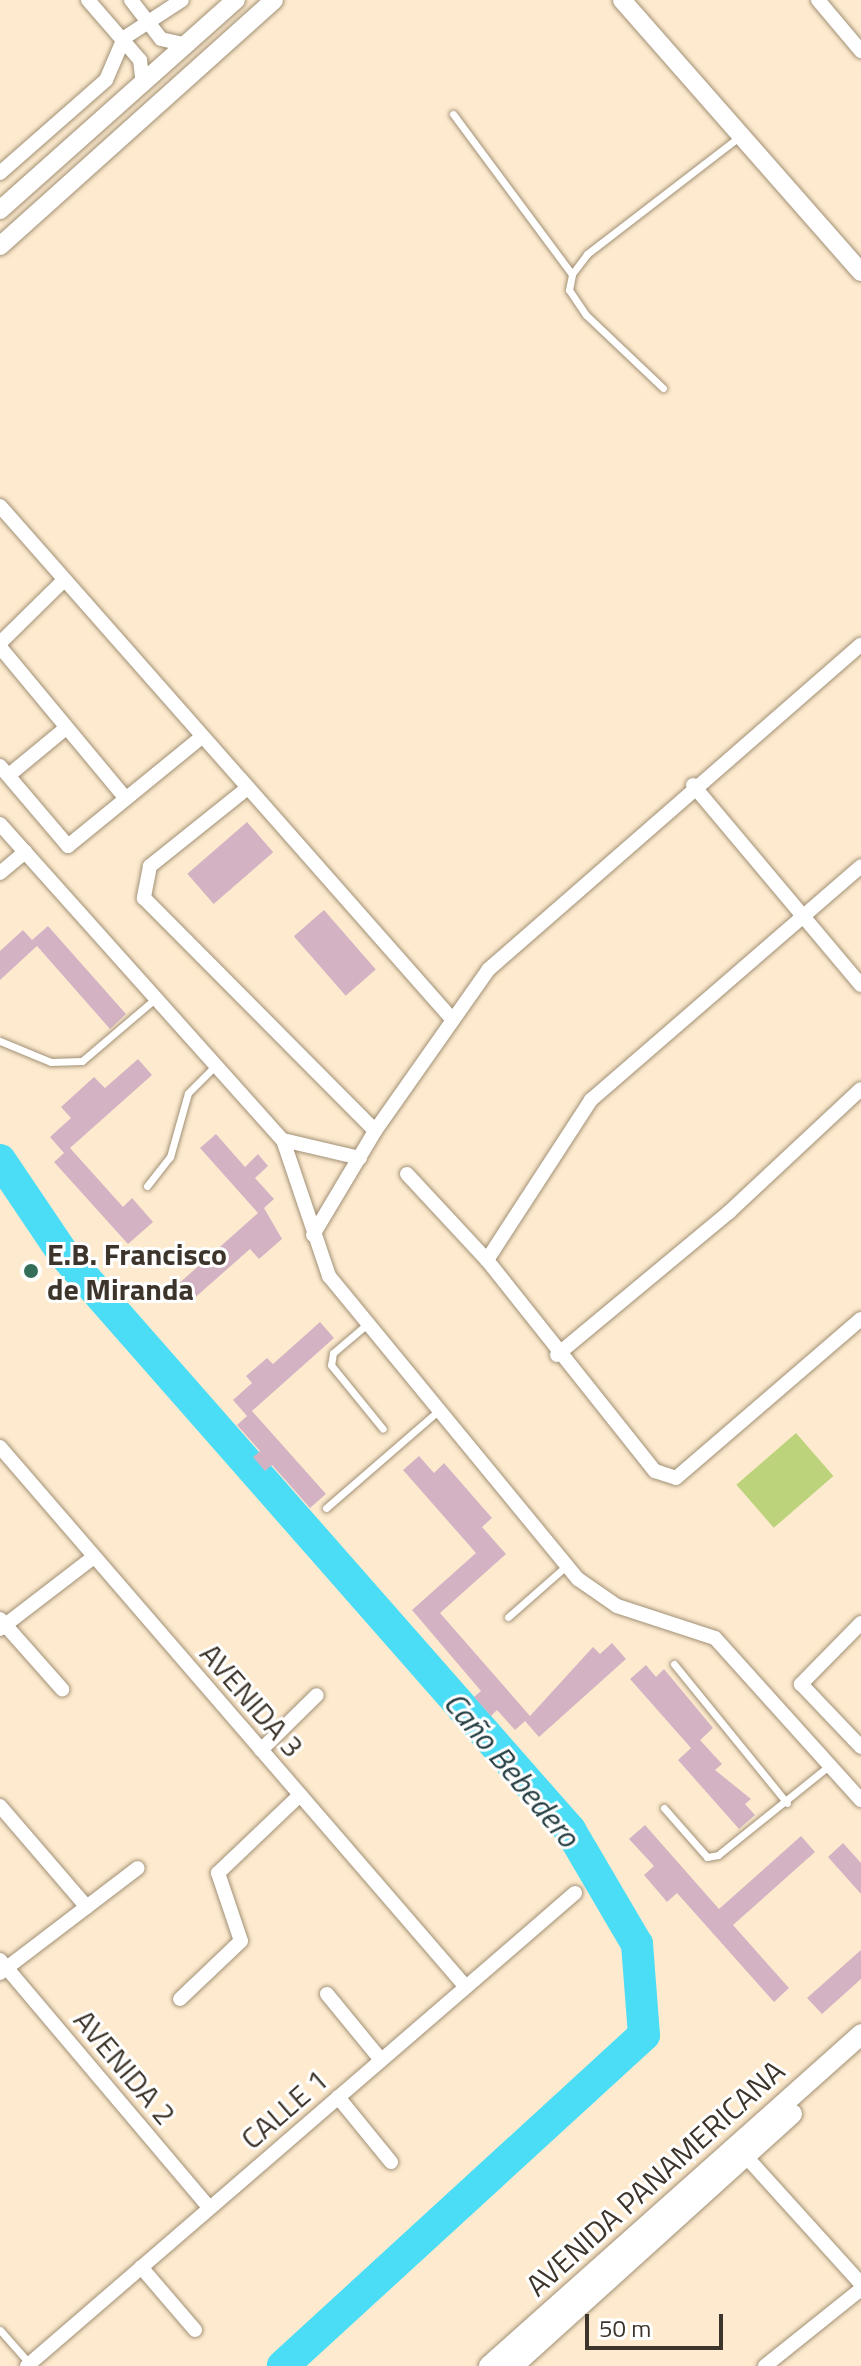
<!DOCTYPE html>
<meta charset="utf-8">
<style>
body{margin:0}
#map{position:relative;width:861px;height:2366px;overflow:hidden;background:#feebcf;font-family:"Titillium Web",sans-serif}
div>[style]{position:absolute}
.green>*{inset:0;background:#bcd27b;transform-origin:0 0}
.river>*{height:32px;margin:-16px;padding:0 16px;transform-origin:16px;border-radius:16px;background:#4bddf5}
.building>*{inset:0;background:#d3b3c3;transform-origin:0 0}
.roads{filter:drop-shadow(0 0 2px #a19076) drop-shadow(0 0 2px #a19076)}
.service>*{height:7px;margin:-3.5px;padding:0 3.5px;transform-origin:3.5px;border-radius:3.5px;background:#fff}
.minor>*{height:14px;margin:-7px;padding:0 7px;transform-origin:7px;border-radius:7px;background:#fff}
.tertiary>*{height:18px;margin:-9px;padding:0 9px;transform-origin:9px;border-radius:9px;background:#fff}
.secondary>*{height:20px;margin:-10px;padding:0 10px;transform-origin:10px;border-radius:10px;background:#fff}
.dots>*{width:22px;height:22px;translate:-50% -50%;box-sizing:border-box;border:4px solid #fff;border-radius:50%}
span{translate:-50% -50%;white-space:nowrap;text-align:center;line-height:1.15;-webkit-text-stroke:6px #fff;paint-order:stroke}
.poi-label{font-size:30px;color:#3d352b;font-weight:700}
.left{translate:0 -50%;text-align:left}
.street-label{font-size:30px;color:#3d352b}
.water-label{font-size:32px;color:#253e42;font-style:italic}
.scale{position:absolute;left:585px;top:2314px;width:138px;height:36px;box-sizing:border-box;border:4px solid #3d352b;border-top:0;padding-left:10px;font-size:24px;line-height:28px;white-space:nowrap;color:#3d352b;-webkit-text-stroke:6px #fff;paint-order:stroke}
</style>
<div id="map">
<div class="green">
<div style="left:796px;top:1433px;width:57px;height:79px;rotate:49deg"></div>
</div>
<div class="river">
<div style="left:0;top:1160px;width:111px;rotate:56deg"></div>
<div style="left:62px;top:1252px;width:770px;rotate:48.69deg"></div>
<div style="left:570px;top:1830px;width:132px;rotate:59.6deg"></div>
<div style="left:637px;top:1944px;width:91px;rotate:85.6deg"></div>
<div style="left:644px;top:2035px;width:490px;rotate:137.5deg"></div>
</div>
<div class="building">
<div style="left:247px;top:822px;width:40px;height:79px;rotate:49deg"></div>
<div style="left:324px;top:910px;width:79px;height:40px;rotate:49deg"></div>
<div style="clip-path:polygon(48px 926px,126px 1014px,110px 1029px,37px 946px,0 980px,0 951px,23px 930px,32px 940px)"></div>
<div style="clip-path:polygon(138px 1059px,152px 1075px,70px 1148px,123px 1207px,132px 1198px,153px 1222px,128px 1244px,54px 1162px,64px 1153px,50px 1137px,71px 1118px,61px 1107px,94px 1077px,105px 1088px)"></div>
<div style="clip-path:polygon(216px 1134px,245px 1167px,258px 1154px,268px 1166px,255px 1178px,274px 1199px,264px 1208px,282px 1239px,259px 1259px,250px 1249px,190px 1302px,176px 1286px,258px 1213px,200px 1148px)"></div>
<div style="clip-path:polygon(320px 1322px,334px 1338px,252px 1411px,326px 1494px,310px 1508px,272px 1465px,265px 1471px,253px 1457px,260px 1451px,237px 1425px,247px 1416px,233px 1400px,252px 1383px,246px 1376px,267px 1358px,273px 1364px)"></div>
<div style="clip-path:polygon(419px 1456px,434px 1473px,444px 1463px,492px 1518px,482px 1527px,506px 1554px,440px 1613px,530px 1716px,593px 1647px,600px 1654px,612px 1643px,626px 1659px,539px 1737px,525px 1721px,515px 1730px,497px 1710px,491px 1716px,474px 1697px,481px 1691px,412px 1610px,476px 1553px,403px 1470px)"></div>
<div style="clip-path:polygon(646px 1665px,656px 1677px,664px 1669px,713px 1728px,695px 1745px,700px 1740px,722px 1764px,715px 1770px,751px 1799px,745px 1804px,755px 1815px,739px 1829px,678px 1760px,691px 1748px,630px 1679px)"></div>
<div style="clip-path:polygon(645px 1825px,719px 1909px,801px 1836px,815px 1852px,733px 1925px,789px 1988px,774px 2002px,677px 1893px,667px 1902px,644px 1875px,654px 1866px,629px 1839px)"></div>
<div style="clip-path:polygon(843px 1843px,861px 1863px,861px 1894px,828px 1857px)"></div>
<div style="clip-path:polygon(861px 1950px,861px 1979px,822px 2014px,807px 1998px)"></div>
</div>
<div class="roads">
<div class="service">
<div style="left:453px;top:114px;width:199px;rotate:53.4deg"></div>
<div style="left:663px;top:388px;width:106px;rotate:-136.5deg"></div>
<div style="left:586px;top:315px;width:30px;rotate:-124deg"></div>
<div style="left:569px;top:290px;width:16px;rotate:-79deg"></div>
<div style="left:572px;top:274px;width:25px;rotate:-53deg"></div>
<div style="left:587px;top:254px;width:192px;rotate:-37.6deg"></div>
<div style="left:0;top:1041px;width:55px;rotate:22.4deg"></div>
<div style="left:51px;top:1062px;width:31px;rotate:-2deg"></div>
<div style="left:82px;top:1061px;width:97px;rotate:-40.4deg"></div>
<div style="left:147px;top:1186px;width:37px;rotate:-52deg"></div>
<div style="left:170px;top:1157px;width:66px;rotate:-74.3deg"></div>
<div style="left:188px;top:1093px;width:40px;rotate:-45deg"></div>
<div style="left:366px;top:1325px;width:43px;rotate:139.7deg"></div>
<div style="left:333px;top:1353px;width:12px;rotate:99deg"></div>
<div style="left:331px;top:1365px;width:82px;rotate:50.9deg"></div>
<div style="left:326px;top:1508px;width:148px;rotate:-40.9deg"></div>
<div style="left:508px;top:1617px;width:77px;rotate:-41.3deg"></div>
<div style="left:674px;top:1664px;width:179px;rotate:50.9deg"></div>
<div style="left:664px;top:1808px;width:65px;rotate:48.7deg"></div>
<div style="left:707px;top:1857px;width:11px;rotate:-10deg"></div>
<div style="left:718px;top:1855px;width:144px;rotate:-38.8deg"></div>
<div style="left:0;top:2330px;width:45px;rotate:48.6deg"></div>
</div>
<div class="minor">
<div style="left:88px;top:0;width:79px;rotate:49.1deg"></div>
<div style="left:140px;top:60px;width:23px;rotate:83deg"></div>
<div style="left:131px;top:0;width:49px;rotate:52.4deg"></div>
<div style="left:161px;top:39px;width:26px;rotate:13deg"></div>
<div style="left:818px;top:0;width:67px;rotate:49.9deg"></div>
<div style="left:124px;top:38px;width:69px;rotate:-33.2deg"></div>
<div style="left:0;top:173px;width:141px;rotate:-41.3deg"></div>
<div style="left:106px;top:80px;width:46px;rotate:-66.8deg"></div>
<div style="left:0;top:506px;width:682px;rotate:48.62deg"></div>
<div style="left:0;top:643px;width:87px;rotate:-44.5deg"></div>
<div style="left:0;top:647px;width:197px;rotate:50.3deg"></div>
<div style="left:0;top:766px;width:105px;rotate:49.6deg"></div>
<div style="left:68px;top:846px;width:169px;rotate:-39.2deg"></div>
<div style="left:9px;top:775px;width:74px;rotate:-39.5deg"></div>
<div style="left:693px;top:785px;width:261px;rotate:50deg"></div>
<div style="left:245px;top:790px;width:122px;rotate:141.3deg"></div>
<div style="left:150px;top:866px;width:33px;rotate:101deg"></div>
<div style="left:144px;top:898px;width:328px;rotate:45.2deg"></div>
<div style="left:0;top:824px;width:424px;rotate:48.2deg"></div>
<div style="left:283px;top:1140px;width:144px;rotate:71.3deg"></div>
<div style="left:329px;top:1276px;width:392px;rotate:50.6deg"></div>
<div style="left:578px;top:1579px;width:47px;rotate:34.7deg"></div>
<div style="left:617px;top:1606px;width:103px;rotate:18.1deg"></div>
<div style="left:715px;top:1638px;width:218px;rotate:48deg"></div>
<div style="left:0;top:873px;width:33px;rotate:-40deg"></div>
<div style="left:283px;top:1140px;width:79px;rotate:13.2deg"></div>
<div style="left:407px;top:1174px;width:117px;rotate:47.1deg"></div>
<div style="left:487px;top:1260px;width:270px;rotate:51.5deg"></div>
<div style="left:655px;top:1471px;width:22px;rotate:18deg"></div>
<div style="left:676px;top:1478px;width:244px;rotate:-40.7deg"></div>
<div style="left:313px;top:1235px;width:121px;rotate:-59.2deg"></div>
<div style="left:375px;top:1131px;width:198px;rotate:-54.9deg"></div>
<div style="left:489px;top:969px;width:493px;rotate:-41.1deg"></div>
<div style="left:487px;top:1260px;width:191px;rotate:-57deg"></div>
<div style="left:591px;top:1100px;width:357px;rotate:-40.9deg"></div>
<div style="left:557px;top:1355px;width:224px;rotate:-39.7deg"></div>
<div style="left:729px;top:1212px;width:180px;rotate:-43deg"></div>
<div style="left:0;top:1447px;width:713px;rotate:49.21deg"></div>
<div style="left:0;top:1619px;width:94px;rotate:48.5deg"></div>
<div style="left:861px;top:1623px;width:86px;rotate:134.5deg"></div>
<div style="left:801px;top:1684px;width:87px;rotate:46.4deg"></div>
<div style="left:0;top:1629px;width:118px;rotate:-37.5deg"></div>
<div style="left:261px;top:1750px;width:78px;rotate:-44.5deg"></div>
<div style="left:0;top:1806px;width:133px;rotate:49.3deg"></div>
<div style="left:0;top:1960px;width:324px;rotate:49.8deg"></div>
<div style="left:0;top:1973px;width:173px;rotate:-37.3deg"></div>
<div style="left:327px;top:1994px;width:85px;rotate:50.7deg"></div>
<div style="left:180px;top:1999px;width:84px;rotate:-43.6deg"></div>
<div style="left:241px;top:1941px;width:72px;rotate:-108.7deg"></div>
<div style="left:218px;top:1873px;width:113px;rotate:-43.6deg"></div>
<div style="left:338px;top:2097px;width:84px;rotate:50.8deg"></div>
<div style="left:741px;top:2151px;width:179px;rotate:47.9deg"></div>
<div style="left:141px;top:2267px;width:83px;rotate:49.4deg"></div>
<div style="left:27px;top:2366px;width:724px;rotate:-40.8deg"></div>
<div style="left:765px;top:2366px;width:123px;rotate:-38.7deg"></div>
</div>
<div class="tertiary">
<div style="left:622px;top:0;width:362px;rotate:48.7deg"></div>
<div style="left:0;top:210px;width:316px;rotate:-41.7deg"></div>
<div style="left:0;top:246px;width:368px;rotate:-41.9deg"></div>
</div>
<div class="secondary">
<div style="left:489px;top:2366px;width:499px;rotate:-41.7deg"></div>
<div style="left:513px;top:2366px;width:376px;rotate:-42.1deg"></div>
</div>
</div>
<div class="dots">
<div style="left:31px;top:1271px;background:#346e58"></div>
</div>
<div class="poi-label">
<span class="left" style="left:47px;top:1271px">E.B. Francisco<br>de Miranda</span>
</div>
<div class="street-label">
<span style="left:252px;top:1700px;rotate:49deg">AVENIDA 3</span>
<span style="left:125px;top:2067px;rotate:50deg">AVENIDA 2</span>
<span style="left:284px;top:2109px;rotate:-41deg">CALLE 1</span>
<span style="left:655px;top:2178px;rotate:-42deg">AVENIDA PANAMERICANA</span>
</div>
<div class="water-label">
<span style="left:512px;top:1769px;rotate:50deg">Caño Bebedero</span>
</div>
<div class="scale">50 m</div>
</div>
